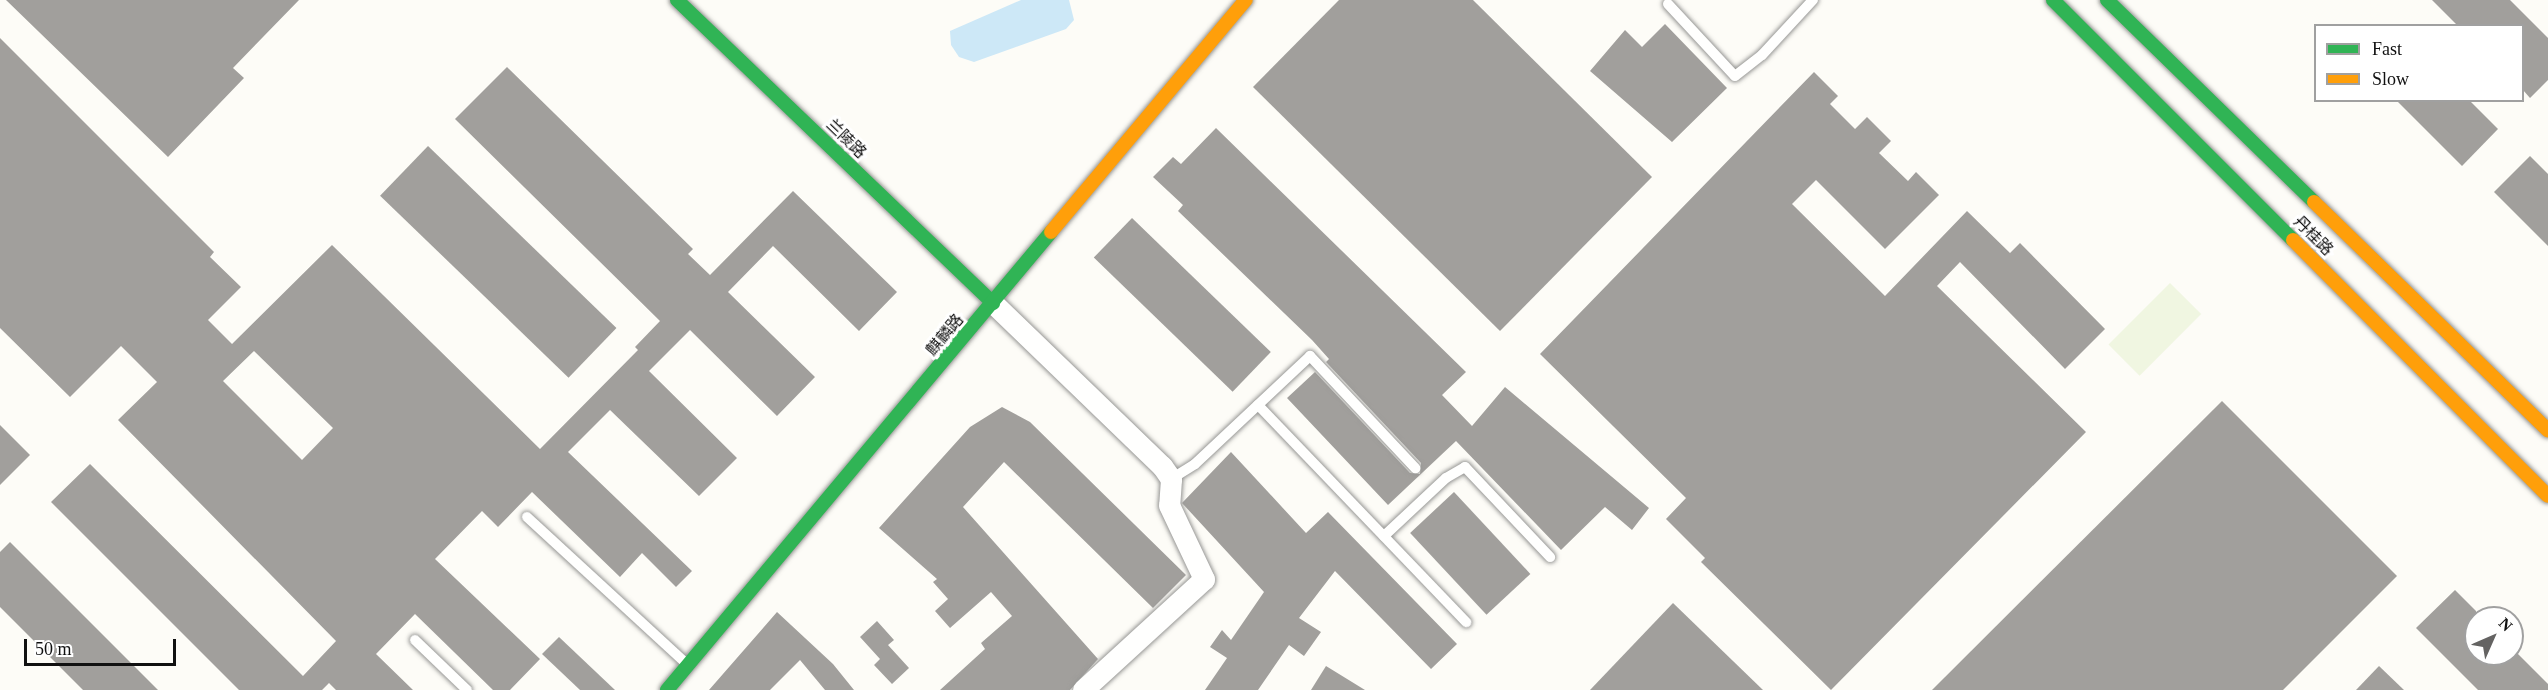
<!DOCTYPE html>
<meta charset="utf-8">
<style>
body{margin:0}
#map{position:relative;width:2548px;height:690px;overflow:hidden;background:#fdfcf7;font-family:"Times New Roman","Noto Sans SC",serif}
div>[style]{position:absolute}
.pitch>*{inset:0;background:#f0f6e1;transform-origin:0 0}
.water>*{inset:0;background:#cde8f7}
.building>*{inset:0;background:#a19f9c;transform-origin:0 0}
.roads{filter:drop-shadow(0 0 2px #979795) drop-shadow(0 0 2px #979795)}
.lane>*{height:10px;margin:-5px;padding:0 5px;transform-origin:5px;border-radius:5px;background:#fffffe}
.street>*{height:21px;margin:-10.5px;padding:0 10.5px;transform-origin:10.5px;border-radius:10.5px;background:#fffffe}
.fast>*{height:14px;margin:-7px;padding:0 7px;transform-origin:7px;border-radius:7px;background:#30b455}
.slow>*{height:14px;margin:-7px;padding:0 7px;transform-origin:7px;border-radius:7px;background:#ff9f0a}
span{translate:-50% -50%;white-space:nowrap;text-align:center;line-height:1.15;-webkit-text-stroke:6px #fff;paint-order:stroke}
.street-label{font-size:16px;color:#111}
.legend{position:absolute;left:2314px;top:24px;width:210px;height:78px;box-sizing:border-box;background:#fff;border:2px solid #a0a0a0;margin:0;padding:8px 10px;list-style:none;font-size:18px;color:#111}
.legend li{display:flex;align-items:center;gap:12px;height:30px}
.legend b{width:30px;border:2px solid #a0a0a0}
.north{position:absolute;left:2464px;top:606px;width:60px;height:60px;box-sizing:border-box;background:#fff;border:2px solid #a0a0a0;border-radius:50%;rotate:45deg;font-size:16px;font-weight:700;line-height:24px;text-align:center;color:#111}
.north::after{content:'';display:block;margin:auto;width:21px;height:27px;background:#646362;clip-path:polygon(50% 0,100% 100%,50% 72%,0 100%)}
.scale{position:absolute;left:24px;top:639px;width:152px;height:27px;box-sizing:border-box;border:3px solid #111;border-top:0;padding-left:8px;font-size:18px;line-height:21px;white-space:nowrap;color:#111;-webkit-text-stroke:4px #fff;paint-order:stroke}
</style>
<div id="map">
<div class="pitch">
<div style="left:2170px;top:283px;width:44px;height:87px;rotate:45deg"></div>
</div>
<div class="water">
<div style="clip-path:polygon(1021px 0,1069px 0,1074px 20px,1066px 29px,974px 62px,959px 57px,951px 45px,950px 31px)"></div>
</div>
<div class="building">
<div style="clip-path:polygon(6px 0,299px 0,233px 68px,244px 78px,168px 157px)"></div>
<div style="clip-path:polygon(1339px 0,1473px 0,1652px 177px,1500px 331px,1253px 87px)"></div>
<div style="clip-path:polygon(2432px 0,2510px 0,2548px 38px,2548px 80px,2530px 98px,2523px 90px,2523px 26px,2458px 26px)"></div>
<div style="clip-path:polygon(1665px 24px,1727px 88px,1672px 142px,1590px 71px,1625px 30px,1642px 47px)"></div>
<div style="clip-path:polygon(evenodd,0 38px,214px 252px,210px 257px,241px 287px,208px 320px,232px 344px,332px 245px,540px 449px,638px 350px,635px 347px,660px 321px,455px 119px,507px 67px,693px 249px,688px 254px,710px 275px,793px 191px,897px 292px,859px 331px,773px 246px,728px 292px,815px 377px,777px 416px,690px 330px,649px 371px,737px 458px,699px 496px,610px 410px,568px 452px,692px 571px,676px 587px,642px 553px,620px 577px,532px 492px,498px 527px,482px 511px,435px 559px,540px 659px,510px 690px,493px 690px,415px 614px,376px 654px,413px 690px,336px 690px,329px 683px,322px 690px,239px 690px,51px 502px,90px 464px,303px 676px,336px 641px,118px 420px,157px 382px,121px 346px,70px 397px,0 328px,0 38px,254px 351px,333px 428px,302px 460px,223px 381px,254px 351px)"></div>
<div style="clip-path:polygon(1814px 72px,1838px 96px,1830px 104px,1855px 129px,1867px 117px,1891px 141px,1879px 153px,1908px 181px,1916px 172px,1939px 195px,1885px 249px,1816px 180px,1792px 204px,1885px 296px,1967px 211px,2010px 253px,2020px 243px,2105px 329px,2065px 369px,1960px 262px,1937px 286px,2086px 432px,1831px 690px,1701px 562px,1705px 558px,1666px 519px,1686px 498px,1540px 354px)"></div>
<div style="clip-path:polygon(2396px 100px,2469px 100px,2498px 129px,2462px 166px)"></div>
<div style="clip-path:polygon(1216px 128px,1466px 372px,1442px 395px,1472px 426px,1505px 387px,1649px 508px,1632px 530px,1605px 507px,1561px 550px,1456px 441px,1388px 505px,1287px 398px,1315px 372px,1410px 473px,1420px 474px,1421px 463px,1326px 362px,1329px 359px,1312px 340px,1178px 211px,1183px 205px,1153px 177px,1173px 157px,1181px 164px)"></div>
<div style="left:428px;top:146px;width:262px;height:69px;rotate:44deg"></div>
<div style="clip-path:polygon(2530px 156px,2548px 174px,2548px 246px,2494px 192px)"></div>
<div style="left:1132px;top:218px;width:193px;height:55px;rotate:44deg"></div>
<div style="clip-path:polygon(2222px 401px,2397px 576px,2283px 690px,1932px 690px)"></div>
<div style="clip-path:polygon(1002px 407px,1030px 422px,1186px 575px,1153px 608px,1004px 462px,963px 507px,1098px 659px,1070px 690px,940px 690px,985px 649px,981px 643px,1012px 616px,991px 592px,950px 628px,935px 611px,948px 599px,933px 582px,937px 579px,879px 528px,970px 427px)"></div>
<div style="clip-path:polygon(0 425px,30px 455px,0 485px)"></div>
<div style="clip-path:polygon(1231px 452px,1306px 533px,1328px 512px,1457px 644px,1431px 669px,1335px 571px,1299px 618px,1321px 632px,1304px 656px,1289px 645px,1258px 690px,1205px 690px,1227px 658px,1210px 647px,1222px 630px,1231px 640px,1264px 592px,1182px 503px)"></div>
<div style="left:1454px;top:492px;width:112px;height:60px;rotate:47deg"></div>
<div style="clip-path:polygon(10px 542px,158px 690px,83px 690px,0 607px,0 552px)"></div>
<div style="clip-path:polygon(2455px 590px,2476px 611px,2476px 654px,2518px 654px,2548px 684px,2548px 690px,2478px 690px,2416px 628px)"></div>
<div style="clip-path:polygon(1673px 603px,1763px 690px,1590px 690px)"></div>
<div style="clip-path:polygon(777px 612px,833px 664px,854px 690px,825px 690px,800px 660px,770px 690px,709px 690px)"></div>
<div style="clip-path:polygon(877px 621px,894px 640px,888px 645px,909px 668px,892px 684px,874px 665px,880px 659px,860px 637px)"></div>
<div style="clip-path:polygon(559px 637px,615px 690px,580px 690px,542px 654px)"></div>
<div style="clip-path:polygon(1326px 666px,1365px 690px,1311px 690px)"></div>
<div style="clip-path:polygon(2379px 666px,2404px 690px,2356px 690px)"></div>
</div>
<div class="roads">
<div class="lane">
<div style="left:1668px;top:4px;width:98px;rotate:47.1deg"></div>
<div style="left:1735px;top:76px;width:34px;rotate:-38deg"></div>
<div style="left:1762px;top:55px;width:75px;rotate:-47.2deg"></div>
<div style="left:1258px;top:405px;width:301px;rotate:46.2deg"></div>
<div style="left:1171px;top:479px;width:28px;rotate:-32deg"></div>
<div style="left:1195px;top:464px;width:158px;rotate:-43.2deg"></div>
<div style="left:1310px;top:356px;width:154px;rotate:46.8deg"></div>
<div style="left:527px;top:517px;width:216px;rotate:42.6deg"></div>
<div style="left:1384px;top:536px;width:85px;rotate:-43.1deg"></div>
<div style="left:1446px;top:478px;width:22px;rotate:-30deg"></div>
<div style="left:1465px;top:467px;width:124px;rotate:46.6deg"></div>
<div style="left:415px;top:640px;width:72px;rotate:43.9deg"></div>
</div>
<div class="street">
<div style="left:993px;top:303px;width:235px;rotate:44deg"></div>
<div style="left:1162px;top:466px;width:16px;rotate:55deg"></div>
<div style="left:1171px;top:479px;width:26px;rotate:94deg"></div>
<div style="left:1169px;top:505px;width:82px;rotate:64.7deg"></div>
<div style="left:1204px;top:579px;width:164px;rotate:137.5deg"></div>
</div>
<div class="fast">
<div style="left:677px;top:0;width:438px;rotate:43.8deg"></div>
<div style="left:2053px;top:0;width:339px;rotate:45deg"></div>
<div style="left:2107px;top:0;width:289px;rotate:44.3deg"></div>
<div style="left:667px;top:690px;width:598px;rotate:-50.02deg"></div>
</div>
<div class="slow">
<div style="left:2314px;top:202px;width:327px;rotate:44.3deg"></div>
<div style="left:1051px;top:232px;width:303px;rotate:-50deg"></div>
<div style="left:2293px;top:240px;width:361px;rotate:45.1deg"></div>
</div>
</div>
<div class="street-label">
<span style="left:846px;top:139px;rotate:44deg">兰陵路</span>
<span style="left:2313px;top:236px;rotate:45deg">丹桂路</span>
<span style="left:945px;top:335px;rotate:-50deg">麒麟路</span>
</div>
<ul class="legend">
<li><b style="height:8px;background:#30b455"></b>Fast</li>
<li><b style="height:8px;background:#ff9f0a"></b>Slow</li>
</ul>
<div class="north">N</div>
<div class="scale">50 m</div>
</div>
